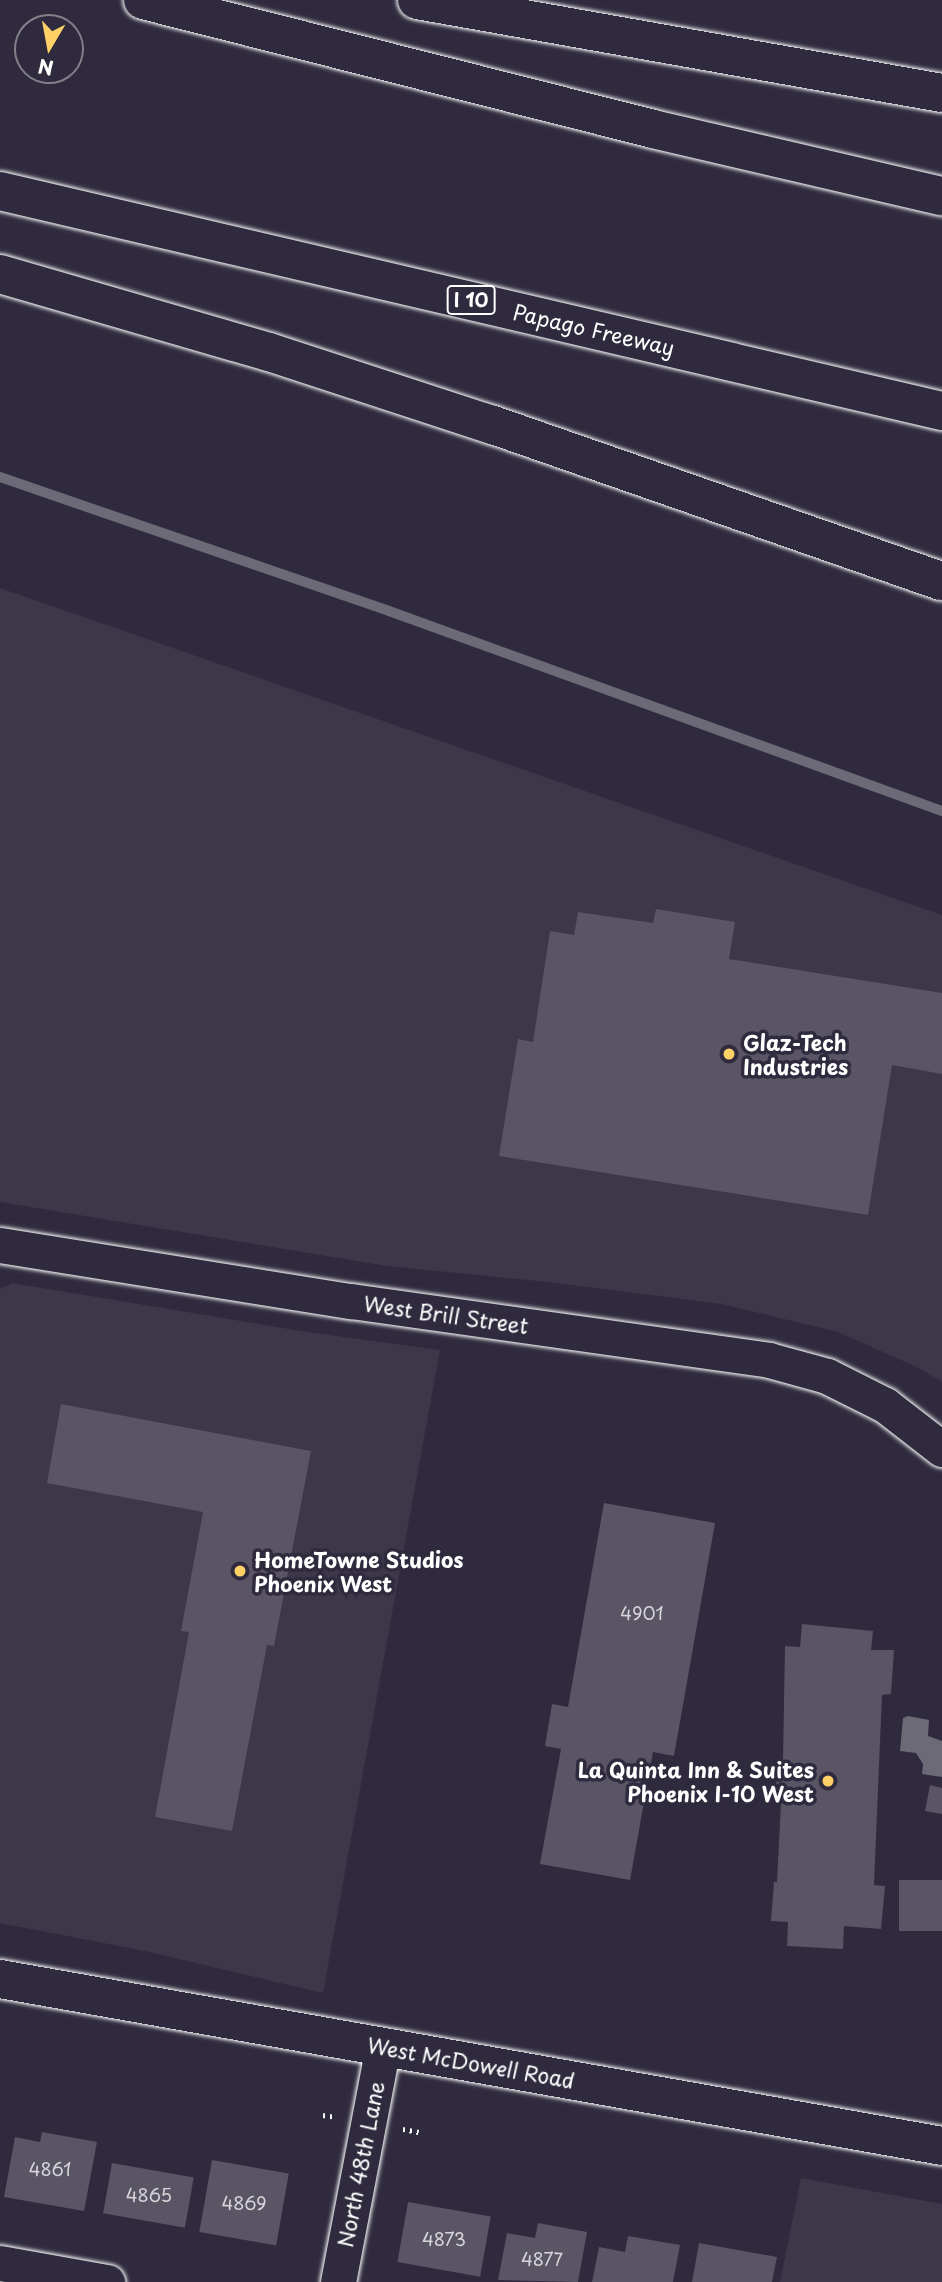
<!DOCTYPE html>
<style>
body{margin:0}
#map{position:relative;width:942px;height:2282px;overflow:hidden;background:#2f2a3d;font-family:"Playpen Sans",sans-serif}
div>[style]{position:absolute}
.built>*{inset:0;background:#3c3749}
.water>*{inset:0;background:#6d6a77}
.stream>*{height:10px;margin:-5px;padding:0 5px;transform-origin:5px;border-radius:5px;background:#6d6a77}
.building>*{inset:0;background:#595564;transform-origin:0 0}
.path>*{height:4.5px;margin-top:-2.25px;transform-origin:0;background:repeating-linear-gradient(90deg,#fff 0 2px,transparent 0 7px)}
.roads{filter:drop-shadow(0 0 2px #fff) drop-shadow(0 0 2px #fff)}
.minor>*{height:35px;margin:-17.5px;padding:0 17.5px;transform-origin:17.5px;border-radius:17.5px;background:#2f2a3d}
.major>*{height:38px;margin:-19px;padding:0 19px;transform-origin:19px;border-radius:19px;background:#2f2a3d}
.highway>*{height:38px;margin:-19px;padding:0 19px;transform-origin:19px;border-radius:19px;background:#2f2a3d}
.dots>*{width:19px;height:19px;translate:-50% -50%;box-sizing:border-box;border:4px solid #2f2a3d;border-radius:50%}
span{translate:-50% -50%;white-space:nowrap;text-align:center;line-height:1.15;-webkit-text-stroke:7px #2f2a3d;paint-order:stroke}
.number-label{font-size:18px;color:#d6d4d8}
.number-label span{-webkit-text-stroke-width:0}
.shield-label span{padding:2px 5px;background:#2f2a3d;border:2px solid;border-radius:5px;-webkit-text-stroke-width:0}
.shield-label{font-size:19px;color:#fff;font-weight:700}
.street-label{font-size:21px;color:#fff}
.poi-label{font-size:21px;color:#fff;font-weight:700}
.left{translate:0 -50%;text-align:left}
.right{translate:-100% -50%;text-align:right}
.north{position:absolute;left:14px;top:14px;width:70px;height:70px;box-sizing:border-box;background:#2f2a3d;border:2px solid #827f8b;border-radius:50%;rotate:190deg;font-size:19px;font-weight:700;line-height:28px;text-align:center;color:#fff}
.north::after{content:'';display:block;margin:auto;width:24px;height:32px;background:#ffd166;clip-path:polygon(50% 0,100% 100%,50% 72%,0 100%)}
</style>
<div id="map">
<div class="built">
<div style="clip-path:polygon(0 588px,942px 915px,942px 1382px,919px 1368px,838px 1332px,721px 1304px,557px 1283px,387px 1266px,0 1202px)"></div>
<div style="clip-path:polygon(12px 1283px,307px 1332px,440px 1350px,323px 1993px,145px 1951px,0 1923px,0 1289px)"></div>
<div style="clip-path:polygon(801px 2178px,942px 2204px,942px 2282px,780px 2282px)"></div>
</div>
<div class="water">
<div style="clip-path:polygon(908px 1716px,929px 1720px,928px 1736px,942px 1741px,942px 1777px,922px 1774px,923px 1764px,916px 1753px,900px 1751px,903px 1718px)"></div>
</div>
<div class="stream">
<div style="left:0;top:477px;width:411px;rotate:19deg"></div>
<div style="left:389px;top:611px;width:588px;rotate:19.88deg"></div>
</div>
<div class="building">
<div style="clip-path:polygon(656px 909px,735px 922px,729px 959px,942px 993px,942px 1074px,892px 1065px,868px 1215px,499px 1156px,518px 1039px,533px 1042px,550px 931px,574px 935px,578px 912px,653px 923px)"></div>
<div style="clip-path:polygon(61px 1404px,311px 1451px,274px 1646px,267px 1645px,232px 1831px,155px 1817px,189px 1632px,181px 1631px,203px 1512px,47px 1483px)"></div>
<div style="clip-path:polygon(604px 1503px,715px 1523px,674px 1756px,653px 1752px,630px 1880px,540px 1864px,561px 1749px,545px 1746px,552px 1704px,568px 1707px)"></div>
<div style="clip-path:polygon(802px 1624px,873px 1631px,871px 1650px,894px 1650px,891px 1694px,882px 1695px,874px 1885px,885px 1886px,881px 1929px,844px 1926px,843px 1949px,787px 1946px,788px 1922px,771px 1921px,774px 1882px,777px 1882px,781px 1803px,775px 1802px,778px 1759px,783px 1759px,785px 1646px,800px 1647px)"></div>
<div style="clip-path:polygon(930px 1785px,942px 1788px,942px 1814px,925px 1811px)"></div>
<div style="left:899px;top:1880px;width:43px;height:51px"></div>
<div style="clip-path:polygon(42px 2132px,97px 2142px,84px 2211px,4px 2197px,15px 2137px,40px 2142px)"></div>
<div style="left:212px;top:2160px;width:78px;height:73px;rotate:10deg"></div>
<div style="left:112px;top:2163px;width:83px;height:51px;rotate:10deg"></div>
<div style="left:408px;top:2202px;width:84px;height:61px;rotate:10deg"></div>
<div style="clip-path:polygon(538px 2223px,587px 2232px,578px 2282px,498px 2280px,507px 2233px,535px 2238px)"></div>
<div style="clip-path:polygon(628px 2236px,680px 2245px,673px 2282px,592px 2282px,599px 2247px,625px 2252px)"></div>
<div style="clip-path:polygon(699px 2243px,777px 2257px,772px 2282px,692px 2282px)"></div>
</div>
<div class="path">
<div style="left:323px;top:2115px;width:12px;rotate:9deg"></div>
<div style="left:403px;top:2129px;width:16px;rotate:11deg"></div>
</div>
<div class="roads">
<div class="minor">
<div style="left:0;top:1245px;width:355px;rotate:9.1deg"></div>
<div style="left:351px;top:1301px;width:422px;rotate:8deg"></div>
<div style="left:769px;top:1360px;width:60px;rotate:15.4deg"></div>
<div style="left:827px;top:1376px;width:65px;rotate:26.6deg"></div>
<div style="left:885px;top:1405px;width:72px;rotate:37.7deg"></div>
<div style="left:0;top:2263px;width:109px;rotate:10.1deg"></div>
<div style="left:338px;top:2282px;width:239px;rotate:-79.2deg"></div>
</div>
<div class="major">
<div style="left:0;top:1979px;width:957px;rotate:10.05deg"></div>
</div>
<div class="highway">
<div style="left:143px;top:0;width:526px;rotate:14.19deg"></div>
<div style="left:653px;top:129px;width:297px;rotate:13.1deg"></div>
<div style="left:417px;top:0;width:533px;rotate:10.05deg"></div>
<div style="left:0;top:191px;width:967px;rotate:13.15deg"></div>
<div style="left:0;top:274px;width:280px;rotate:16.2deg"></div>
<div style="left:269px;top:352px;width:236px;rotate:18.1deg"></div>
<div style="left:493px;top:425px;width:475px;rotate:19.2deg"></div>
</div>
</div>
<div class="dots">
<div style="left:729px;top:1054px;background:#ffd166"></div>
<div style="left:240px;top:1571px;background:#ffd166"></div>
<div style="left:828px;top:1781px;background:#ffd166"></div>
</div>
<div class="number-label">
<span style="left:642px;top:1613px">4901</span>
<span style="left:50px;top:2169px">4861</span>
<span style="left:149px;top:2195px">4865</span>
<span style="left:244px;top:2203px">4869</span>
<span style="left:444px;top:2239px">4873</span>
<span style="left:542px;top:2259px">4877</span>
</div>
<div class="shield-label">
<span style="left:471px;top:300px">I 10</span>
</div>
<div class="street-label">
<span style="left:594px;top:329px;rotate:13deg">Papago Freeway</span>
<span style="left:446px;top:1314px;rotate:8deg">West Brill Street</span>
<span style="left:471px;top:2062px;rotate:10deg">West McDowell Road</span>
<span style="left:360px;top:2164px;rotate:-79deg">North 48th Lane</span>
</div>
<div class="poi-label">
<span class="left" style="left:743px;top:1054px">Glaz-Tech<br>Industries</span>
<span class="left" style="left:254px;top:1571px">HomeTowne Studios<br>Phoenix West</span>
<span class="right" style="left:814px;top:1781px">La Quinta Inn &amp; Suites<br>Phoenix I-10 West</span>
</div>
<div class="north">N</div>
</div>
